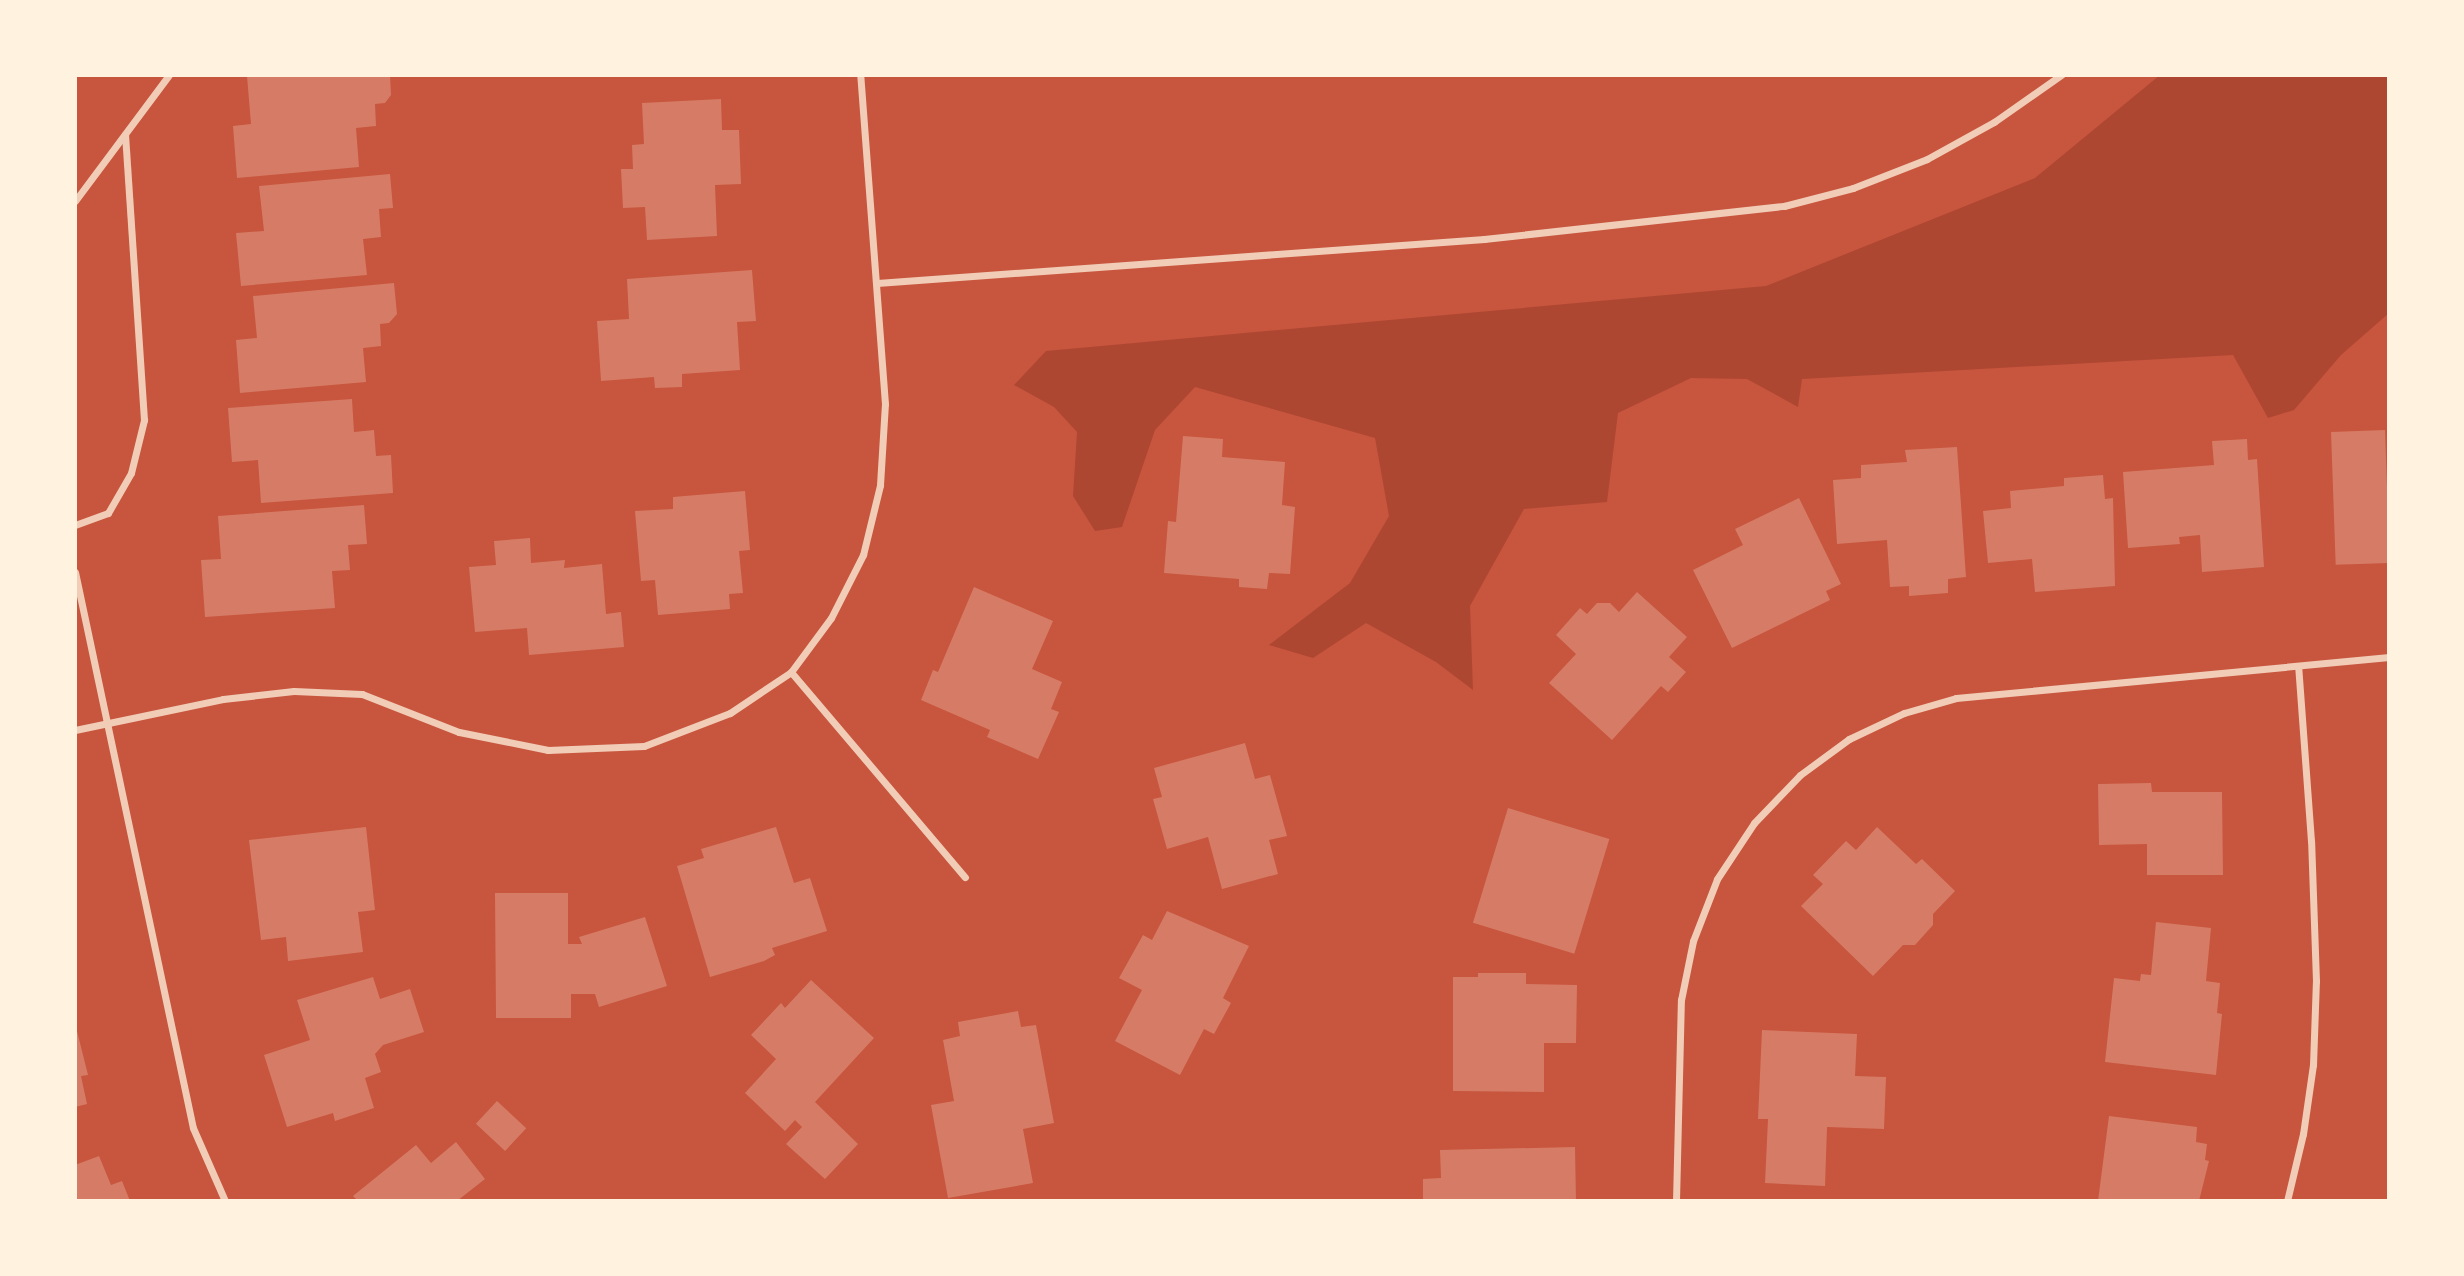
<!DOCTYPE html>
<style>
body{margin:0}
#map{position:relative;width:2464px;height:1276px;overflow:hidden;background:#c8553d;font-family:Inter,sans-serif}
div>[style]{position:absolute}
.green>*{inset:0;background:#ae4732}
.building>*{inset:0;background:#d67c66;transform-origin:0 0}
.minor>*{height:7px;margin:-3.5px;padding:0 3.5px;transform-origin:3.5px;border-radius:3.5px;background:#f1ccb7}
span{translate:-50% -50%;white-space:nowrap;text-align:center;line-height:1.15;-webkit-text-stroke:7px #fff3e0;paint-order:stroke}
.frame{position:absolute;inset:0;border:77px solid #fff3e0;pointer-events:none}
</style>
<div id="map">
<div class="green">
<div style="clip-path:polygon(2160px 75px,2389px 75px,2389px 313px,2341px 355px,2294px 410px,2268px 418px,2233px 355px,1802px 379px,1798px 407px,1747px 379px,1691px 378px,1618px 413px,1607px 502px,1524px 509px,1470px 606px,1473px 690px,1436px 662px,1366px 623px,1313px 658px,1269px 645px,1350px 583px,1389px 516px,1375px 438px,1195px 387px,1155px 430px,1122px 527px,1095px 531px,1073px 496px,1077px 432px,1054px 407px,1014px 385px,1046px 351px,1766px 286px,2035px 178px)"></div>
</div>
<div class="building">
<div style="clip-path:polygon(255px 75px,390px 75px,391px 95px,385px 103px,375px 104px,376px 126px,356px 128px,359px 167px,237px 178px,233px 126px,251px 124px,247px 76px)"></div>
<div style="clip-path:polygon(721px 99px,722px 130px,739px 130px,741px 184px,715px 185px,717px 236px,647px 240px,645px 207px,623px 208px,621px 169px,633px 169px,632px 145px,644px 144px,642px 103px)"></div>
<div style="clip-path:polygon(390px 174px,393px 208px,379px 209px,381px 237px,363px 239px,367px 275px,241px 286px,236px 233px,264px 231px,259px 186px)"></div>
<div style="clip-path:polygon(752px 270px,756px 321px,737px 322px,740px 370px,682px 374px,682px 387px,655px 388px,654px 377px,601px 381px,597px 321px,629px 319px,627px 279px)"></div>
<div style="clip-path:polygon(394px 283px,397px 314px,389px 323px,380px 324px,381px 346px,363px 348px,366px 382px,240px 393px,236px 340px,257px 338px,253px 296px)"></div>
<div style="clip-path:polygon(352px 399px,354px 432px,374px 430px,376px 456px,391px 455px,393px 493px,261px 503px,258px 460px,232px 462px,228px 408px)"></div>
<div style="left:2385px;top:430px;width:133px;height:54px;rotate:88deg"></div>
<div style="clip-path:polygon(1183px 436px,1223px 439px,1222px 457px,1285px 462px,1282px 505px,1295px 507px,1290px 574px,1269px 573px,1267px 589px,1239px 587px,1239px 579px,1164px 573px,1168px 521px,1176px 522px)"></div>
<div style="clip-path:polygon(2247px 439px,2248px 460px,2257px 459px,2264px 567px,2202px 572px,2200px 535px,2179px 537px,2180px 544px,2128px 548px,2123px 472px,2214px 465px,2212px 441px)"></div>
<div style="clip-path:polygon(1957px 447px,1966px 577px,1948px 579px,1948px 593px,1909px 596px,1909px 586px,1890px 587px,1887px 540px,1837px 544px,1833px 480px,1861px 478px,1861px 465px,1907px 462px,1905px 450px)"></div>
<div style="clip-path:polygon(2103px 475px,2105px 499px,2113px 498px,2115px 586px,2035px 592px,2032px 559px,1988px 563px,1983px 511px,2011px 508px,2010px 491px,2064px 486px,2064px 478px)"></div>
<div style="clip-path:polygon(745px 491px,750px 550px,739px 551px,743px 593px,729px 594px,730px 609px,658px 615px,655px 580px,641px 581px,635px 511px,673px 509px,673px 497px)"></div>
<div style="clip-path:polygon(1799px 498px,1841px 584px,1826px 591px,1830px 600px,1732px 648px,1693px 570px,1743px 545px,1735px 529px)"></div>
<div style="clip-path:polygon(364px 505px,367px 544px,348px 545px,350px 570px,332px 571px,335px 608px,205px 617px,201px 560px,221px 559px,218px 516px)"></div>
<div style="clip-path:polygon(530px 538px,531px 563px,565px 560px,564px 568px,602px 564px,606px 614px,621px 612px,624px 647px,529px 655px,527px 628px,475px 632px,469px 567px,496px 565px,494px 541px)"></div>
<div style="clip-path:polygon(974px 587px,1053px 621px,1032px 669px,1062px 682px,1051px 709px,1059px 712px,1038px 759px,987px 737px,990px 730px,921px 700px,933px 670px,938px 672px)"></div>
<div style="clip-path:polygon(1637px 592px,1687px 637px,1669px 657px,1686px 672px,1668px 692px,1661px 686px,1612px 740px,1549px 683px,1576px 654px,1556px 635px,1580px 608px,1587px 614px,1597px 603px,1610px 603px,1619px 612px)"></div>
<div style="clip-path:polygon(1245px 743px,1255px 779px,1270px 775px,1287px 836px,1269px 840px,1278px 874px,1222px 889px,1208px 837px,1167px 849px,1153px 799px,1162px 797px,1154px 768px)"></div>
<div style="clip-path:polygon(2151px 783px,2152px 792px,2222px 792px,2223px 875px,2147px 875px,2147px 844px,2099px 845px,2098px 784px)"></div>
<div style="left:1508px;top:808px;width:106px;height:120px;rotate:17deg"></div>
<div style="clip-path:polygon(366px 827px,375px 910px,358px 912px,363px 952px,288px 961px,286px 937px,261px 940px,249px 840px)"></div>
<div style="clip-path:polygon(776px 827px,794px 883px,810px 878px,827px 931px,772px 948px,775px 955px,764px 961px,710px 977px,677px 866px,704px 858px,701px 849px)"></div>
<div style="clip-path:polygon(1877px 827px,1916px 864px,1922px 859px,1955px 891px,1933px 914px,1933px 925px,1915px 945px,1903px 945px,1873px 976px,1801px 906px,1823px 884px,1813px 875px,1846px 841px,1856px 850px)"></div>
<div style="clip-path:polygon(495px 893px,568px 893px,568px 944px,582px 944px,579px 937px,645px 917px,667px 986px,599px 1007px,595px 994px,571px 994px,571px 1018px,496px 1018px)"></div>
<div style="clip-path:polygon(1167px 911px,1249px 946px,1223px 998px,1231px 1003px,1214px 1034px,1204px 1029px,1180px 1075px,1115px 1041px,1142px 990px,1119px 978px,1143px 935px,1152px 940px)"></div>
<div style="clip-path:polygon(2156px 922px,2211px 928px,2206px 981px,2220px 983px,2217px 1013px,2222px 1014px,2216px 1075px,2105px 1062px,2114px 978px,2140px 981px,2141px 974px,2151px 975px)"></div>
<div style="clip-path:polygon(1478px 973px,1526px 973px,1526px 984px,1577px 985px,1576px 1043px,1544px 1043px,1544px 1092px,1453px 1091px,1453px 977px,1478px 977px)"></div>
<div style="clip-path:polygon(373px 977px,380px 999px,410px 989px,424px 1032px,383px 1045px,375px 1054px,381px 1072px,365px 1078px,374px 1108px,335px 1121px,333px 1113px,287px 1127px,264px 1055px,310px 1040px,297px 1000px)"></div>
<div style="clip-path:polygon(811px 980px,874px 1038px,815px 1102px,858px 1144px,825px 1179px,786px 1144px,802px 1127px,795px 1120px,785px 1131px,745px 1093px,776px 1059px,751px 1035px,781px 1003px,785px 1008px)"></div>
<div style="clip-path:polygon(1018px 1011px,1021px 1027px,1036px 1025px,1054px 1123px,1023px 1129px,1033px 1183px,948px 1198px,931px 1105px,954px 1101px,943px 1040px,960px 1036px,958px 1022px)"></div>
<div style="clip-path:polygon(75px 1023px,88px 1075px,81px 1076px,87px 1104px,75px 1107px)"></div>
<div style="clip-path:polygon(1762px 1030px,1857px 1034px,1855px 1076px,1886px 1077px,1884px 1129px,1827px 1127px,1825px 1186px,1765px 1183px,1768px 1119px,1758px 1119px)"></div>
<div style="left:497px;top:1101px;width:40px;height:31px;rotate:43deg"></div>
<div style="clip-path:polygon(2109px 1116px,2197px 1127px,2196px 1142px,2207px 1144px,2205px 1160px,2209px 1161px,2199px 1201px,2098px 1201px)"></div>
<div style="clip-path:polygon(456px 1142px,485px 1179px,457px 1201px,358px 1201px,353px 1196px,416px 1145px,431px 1163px)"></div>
<div style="clip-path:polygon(1575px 1147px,1576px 1201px,1423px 1201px,1423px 1179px,1441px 1178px,1440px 1150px)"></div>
<div style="clip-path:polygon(99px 1156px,111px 1185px,122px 1181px,130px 1201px,75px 1201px,75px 1165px)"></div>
</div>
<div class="minor">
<div style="left:75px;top:201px;width:157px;rotate:-53.3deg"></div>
<div style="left:877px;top:283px;width:609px;rotate:-4.15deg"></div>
<div style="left:1484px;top:239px;width:302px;rotate:-6.3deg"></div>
<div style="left:1784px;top:206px;width:71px;rotate:-14.6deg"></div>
<div style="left:1853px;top:188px;width:79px;rotate:-21.4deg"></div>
<div style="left:1927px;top:159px;width:77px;rotate:-28.9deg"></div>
<div style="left:1994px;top:122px;width:82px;rotate:-35deg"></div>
<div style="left:75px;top:525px;width:35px;rotate:-20deg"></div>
<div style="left:108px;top:513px;width:46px;rotate:-60.1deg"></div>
<div style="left:131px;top:473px;width:55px;rotate:-76.2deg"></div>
<div style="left:144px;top:420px;width:286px;rotate:-93.8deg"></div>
<div style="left:75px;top:572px;width:568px;rotate:78.02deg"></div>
<div style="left:193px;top:1128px;width:80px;rotate:66.3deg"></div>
<div style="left:791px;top:672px;width:269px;rotate:49.7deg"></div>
<div style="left:75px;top:730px;width:151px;rotate:-11.8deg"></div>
<div style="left:223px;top:699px;width:71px;rotate:-6.4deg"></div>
<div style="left:294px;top:691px;width:68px;rotate:2.5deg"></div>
<div style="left:362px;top:694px;width:104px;rotate:21.4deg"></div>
<div style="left:459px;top:732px;width:91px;rotate:11.4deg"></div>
<div style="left:548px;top:750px;width:96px;rotate:-2.4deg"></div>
<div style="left:644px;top:746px;width:92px;rotate:-21deg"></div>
<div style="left:730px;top:713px;width:73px;rotate:-33.9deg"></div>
<div style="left:791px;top:672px;width:67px;rotate:-53.5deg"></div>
<div style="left:831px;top:618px;width:71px;rotate:-63.1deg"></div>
<div style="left:863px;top:555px;width:72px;rotate:-76.3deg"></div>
<div style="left:880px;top:485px;width:81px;rotate:-86.5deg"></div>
<div style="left:885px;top:404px;width:330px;rotate:-94.3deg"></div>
<div style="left:1676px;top:1201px;width:201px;rotate:-88.6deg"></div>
<div style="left:1681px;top:1000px;width:60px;rotate:-78.5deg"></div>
<div style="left:1693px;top:941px;width:66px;rotate:-68.8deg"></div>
<div style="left:1717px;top:879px;width:67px;rotate:-56.5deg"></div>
<div style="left:1754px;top:823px;width:66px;rotate:-46.2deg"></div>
<div style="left:1800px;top:775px;width:61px;rotate:-36.3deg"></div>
<div style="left:1849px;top:739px;width:61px;rotate:-25.3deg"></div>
<div style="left:1904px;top:713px;width:54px;rotate:-16.1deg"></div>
<div style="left:1956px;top:698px;width:435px;rotate:-5.4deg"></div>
<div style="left:2287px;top:1201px;width:69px;rotate:-76.6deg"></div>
<div style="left:2303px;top:1134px;width:70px;rotate:-81.8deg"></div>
<div style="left:2313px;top:1065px;width:84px;rotate:-88deg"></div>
<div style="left:2316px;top:981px;width:140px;rotate:-92deg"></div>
<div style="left:2311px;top:841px;width:175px;rotate:-94.2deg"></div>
</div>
<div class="frame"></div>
</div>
